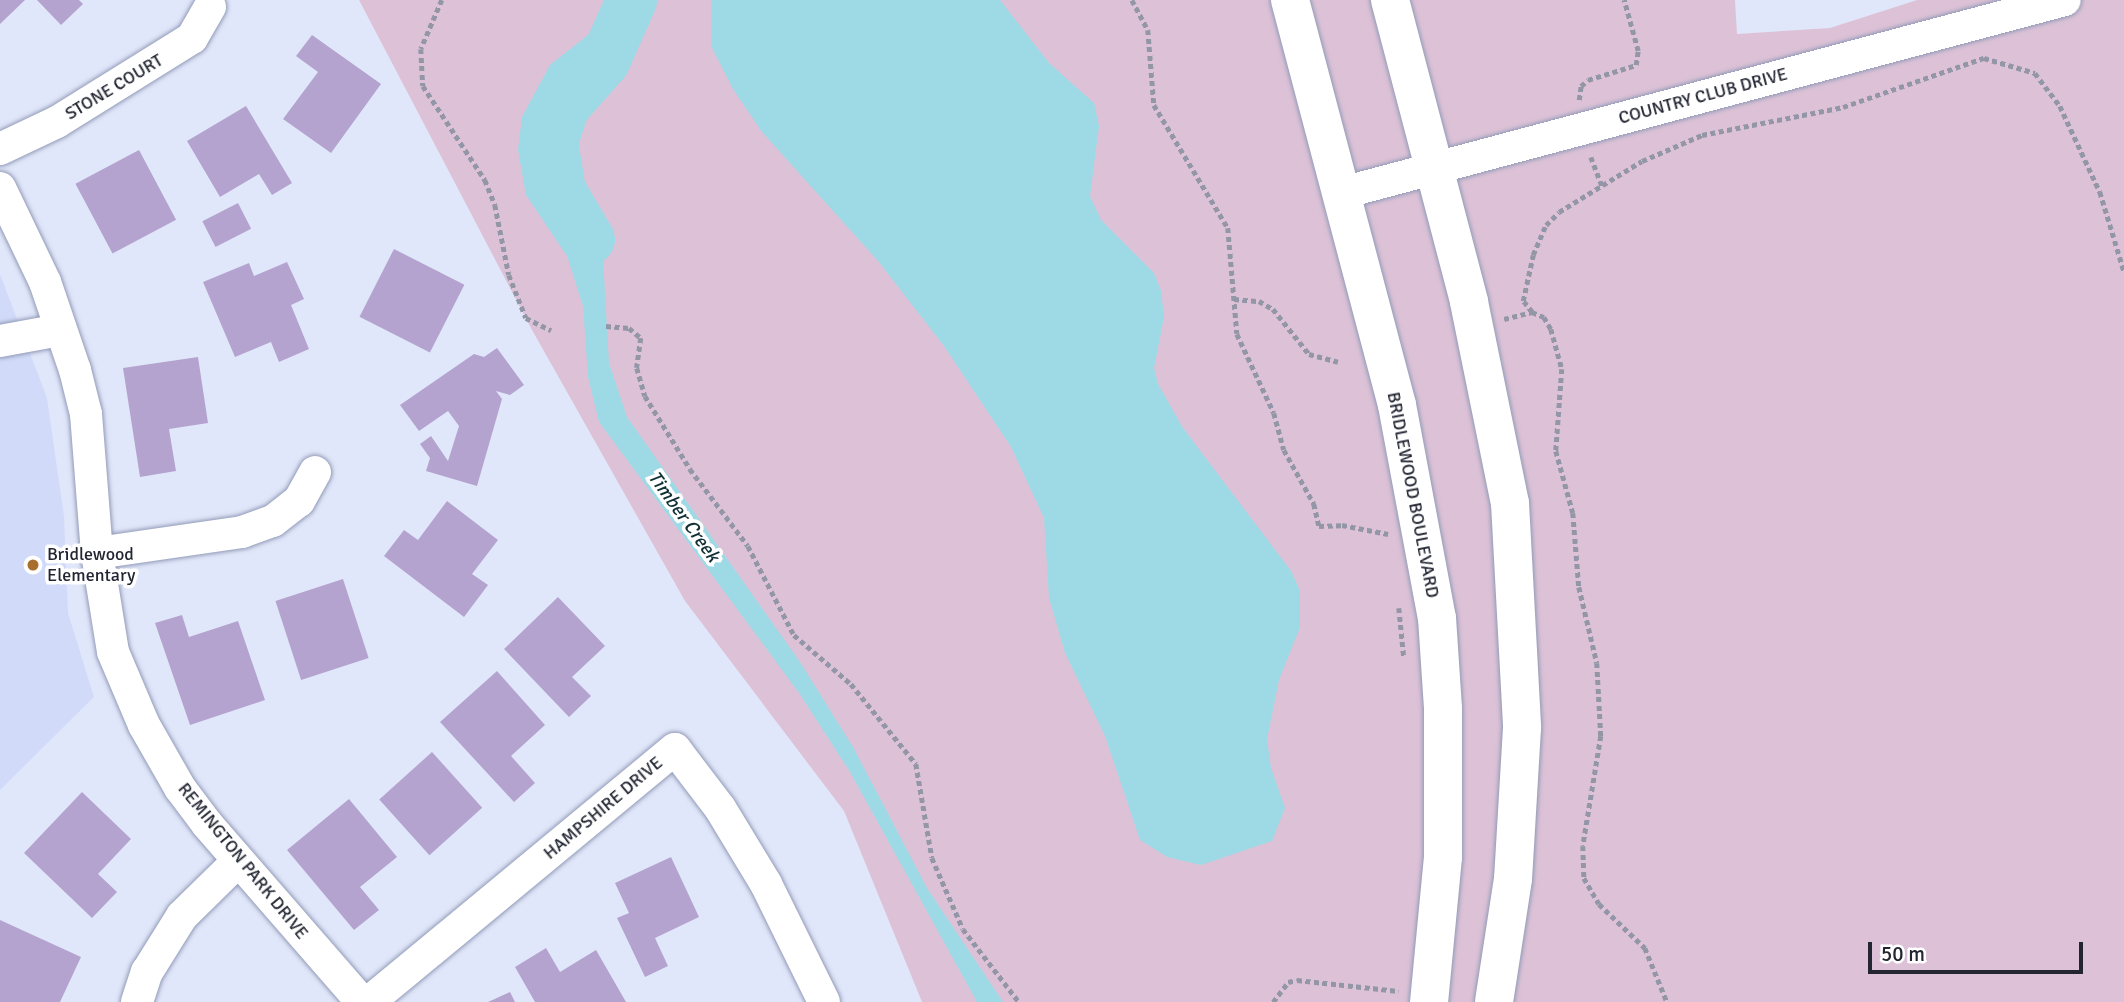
<!DOCTYPE html>
<style>
body{margin:0}
#map{position:relative;width:2124px;height:1002px;overflow:hidden;background:#e1e7fa;font-family:Signika,sans-serif}
div>[style]{position:absolute}
.built>*{inset:0;background:#d1dbf9}
.green>*{inset:0;background:#ddc2d7}
.water>*{inset:0;background:#9ddae6}
.river>*{height:51px;margin:-25.5px;padding:0 25.5px;transform-origin:25.5px;border-radius:25.5px;background:#9ddae6}
.building>*{inset:0;background:#b4a3ce;transform-origin:0 0}
.path>*{height:4.5px;margin-top:-2.25px;transform-origin:0;background:repeating-linear-gradient(90deg,#9296a6 0 5px,transparent 0 8.5px)}
.roads{filter:drop-shadow(0 0 2px #929bb8) drop-shadow(0 0 2px #929bb8)}
.minor>*{height:32px;margin:-16px;padding:0 16px;transform-origin:16px;border-radius:16px;background:#fff}
.major>*{height:38px;margin:-19px;padding:0 19px;transform-origin:19px;border-radius:19px;background:#fff}
.dots>*{width:19px;height:19px;translate:-50% -50%;box-sizing:border-box;border:4px solid #fff;border-radius:50%}
span{translate:-50% -50%;white-space:nowrap;text-align:center;line-height:1.15;-webkit-text-stroke:7px #fff;paint-order:stroke}
.street-label{font-size:18px;color:#232632}
.poi-label{font-size:18px;color:#232632}
.left{translate:0 -50%;text-align:left}
.water-label{font-size:19px;color:#103035;font-style:italic}
.scale{position:absolute;left:1868px;top:942px;width:215px;height:32px;box-sizing:border-box;border:4px solid #232632;border-top:0;padding-left:9px;font-size:21px;line-height:24px;white-space:nowrap;color:#232632;-webkit-text-stroke:5px #fff;paint-order:stroke}
</style>
<div id="map">
<div class="built">
<div style="clip-path:polygon(0 274px,47px 398px,64px 516px,68px 613px,94px 697px,0 790px)"></div>
</div>
<div class="green">
<div style="clip-path:polygon(359px 0,1735px 0,1737px 34px,1830px 28px,1917px 0,2124px 0,2124px 1002px,922px 1002px,844px 811px,685px 601px,532px 330px)"></div>
</div>
<div class="water">
<div style="clip-path:polygon(616px 0,655px 0,634px 53px,588px 73px,566px 90px,555px 108px,550px 131px,553px 170px,602px 241px,609px 363px,627px 417px,800px 662px,853px 747px,927px 888px,1003px 1002px,977px 1002px,850px 772px,799px 693px,599px 422px,588px 377px,583px 306px,567px 256px,526px 195px,518px 150px,522px 117px,550px 65px,602px 24px)"></div>
<div style="clip-path:polygon(711px 0,1000px 0,1049px 63px,1094px 103px,1099px 126px,1090px 196px,1101px 220px,1154px 273px,1161px 291px,1164px 317px,1154px 368px,1158px 384px,1183px 428px,1291px 571px,1300px 591px,1300px 627px,1279px 680px,1267px 739px,1271px 768px,1285px 808px,1272px 841px,1201px 865px,1167px 857px,1140px 840px,1105px 736px,1065px 653px,1049px 598px,1044px 518px,1011px 447px,944px 346px,878px 261px,762px 132px,733px 89px,711px 46px)"></div>
</div>
<div class="river">
<div style="left:589px;top:239px;width:57px;rotate:-120.6deg"></div>
<div style="left:560px;top:190px;width:49px;rotate:-99.5deg"></div>
<div style="left:552px;top:142px;width:38px;rotate:-72deg"></div>
<div style="left:564px;top:106px;width:60px;rotate:-48.4deg"></div>
<div style="left:604px;top:61px;width:67px;rotate:-66.1deg"></div>
</div>
<div class="building">
<div style="clip-path:polygon(0 0,25px 0,0 24px)"></div>
<div style="clip-path:polygon(37px 0,79px 0,83px 4px,61px 25px)"></div>
<div style="clip-path:polygon(312px 35px,381px 84px,331px 153px,283px 119px,318px 72px,296px 56px)"></div>
<div style="clip-path:polygon(246px 106px,292px 183px,272px 195px,259px 174px,220px 197px,187px 141px)"></div>
<div style="left:139px;top:150px;width:79px;height:72px;rotate:62deg"></div>
<div style="left:238px;top:203px;width:29px;height:40px;rotate:63deg"></div>
<div style="left:394px;top:249px;width:79px;height:76px;rotate:27deg"></div>
<div style="clip-path:polygon(287px 262px,304px 299px,291px 305px,309px 349px,279px 362px,271px 342px,235px 357px,203px 282px,249px 263px,254px 276px)"></div>
<div style="clip-path:polygon(497px 348px,524px 385px,510px 395px,496px 391px,502px 399px,477px 486px,426px 471px,430px 458px,420px 444px,431px 436px,448px 461px,459px 426px,448px 411px,419px 431px,400px 405px,474px 354px,484px 357px)"></div>
<div style="clip-path:polygon(198px 357px,208px 423px,169px 429px,176px 471px,140px 477px,123px 368px)"></div>
<div style="clip-path:polygon(447px 501px,498px 540px,472px 574px,488px 585px,464px 617px,384px 556px,404px 530px,418px 540px)"></div>
<div style="left:343px;top:579px;width:83px;height:71px;rotate:72deg"></div>
<div style="clip-path:polygon(558px 597px,605px 646px,572px 677px,591px 696px,569px 717px,504px 649px)"></div>
<div style="clip-path:polygon(182px 615px,189px 637px,238px 621px,265px 700px,190px 725px,155px 623px)"></div>
<div style="clip-path:polygon(497px 671px,545px 725px,511px 756px,535px 783px,514px 802px,440px 722px)"></div>
<div style="left:432px;top:752px;width:75px;height:71px;rotate:48deg"></div>
<div style="clip-path:polygon(82px 792px,131px 839px,98px 874px,117px 892px,92px 918px,24px 853px)"></div>
<div style="clip-path:polygon(349px 799px,397px 857px,360px 887px,379px 910px,354px 930px,287px 850px)"></div>
<div style="clip-path:polygon(671px 857px,699px 917px,655px 938px,668px 966px,645px 977px,617px 918px,629px 913px,615px 883px)"></div>
<div style="clip-path:polygon(0 920px,81px 957px,60px 1002px,0 1002px)"></div>
<div style="clip-path:polygon(546px 948px,560px 972px,596px 950px,626px 1002px,535px 1002px,515px 967px)"></div>
<div style="clip-path:polygon(510px 992px,515px 1002px,488px 1002px)"></div>
</div>
<div class="path">
<div style="left:442px;top:0;width:53px;rotate:113.2deg"></div>
<div style="left:421px;top:49px;width:37px;rotate:87deg"></div>
<div style="left:423px;top:86px;width:113px;rotate:56.6deg"></div>
<div style="left:485px;top:180px;width:27px;rotate:68deg"></div>
<div style="left:495px;top:205px;width:71px;rotate:78.7deg"></div>
<div style="left:509px;top:275px;width:46px;rotate:68.4deg"></div>
<div style="left:526px;top:318px;width:28px;rotate:26deg"></div>
<div style="left:1132px;top:0;width:34px;rotate:62deg"></div>
<div style="left:1148px;top:30px;width:75px;rotate:85.4deg"></div>
<div style="left:1154px;top:105px;width:144px;rotate:59deg"></div>
<div style="left:1228px;top:228px;width:106px;rotate:85.1deg"></div>
<div style="left:1237px;top:334px;width:87px;rotate:64.9deg"></div>
<div style="left:1274px;top:413px;width:38px;rotate:75deg"></div>
<div style="left:1284px;top:450px;width:62px;rotate:60.9deg"></div>
<div style="left:1314px;top:504px;width:23px;rotate:77deg"></div>
<div style="left:1319px;top:526px;width:23px;rotate:-2deg"></div>
<div style="left:1342px;top:525px;width:47px;rotate:11.1deg"></div>
<div style="left:1579px;top:100px;width:14px;rotate:-82deg"></div>
<div style="left:1581px;top:86px;width:9px;rotate:-41deg"></div>
<div style="left:1588px;top:80px;width:50px;rotate:-17.4deg"></div>
<div style="left:1636px;top:65px;width:14px;rotate:-82deg"></div>
<div style="left:1638px;top:51px;width:53px;rotate:-105.4deg"></div>
<div style="left:1591px;top:157px;width:31px;rotate:69deg"></div>
<div style="left:1234px;top:299px;width:25px;rotate:5deg"></div>
<div style="left:1259px;top:301px;width:16px;rotate:30deg"></div>
<div style="left:1273px;top:309px;width:58px;rotate:51.3deg"></div>
<div style="left:1309px;top:354px;width:30px;rotate:15deg"></div>
<div style="left:1532px;top:312px;width:13px;rotate:23deg"></div>
<div style="left:1544px;top:317px;width:14px;rotate:60deg"></div>
<div style="left:1551px;top:329px;width:41px;rotate:74.6deg"></div>
<div style="left:1562px;top:369px;width:82px;rotate:94.2deg"></div>
<div style="left:1556px;top:451px;width:64px;rotate:74.7deg"></div>
<div style="left:1573px;top:513px;width:74px;rotate:85.4deg"></div>
<div style="left:1579px;top:587px;width:78px;rotate:76.7deg"></div>
<div style="left:1597px;top:663px;width:73px;rotate:86.9deg"></div>
<div style="left:1601px;top:736px;width:111px;rotate:99.3deg"></div>
<div style="left:1583px;top:846px;width:32px;rotate:88deg"></div>
<div style="left:1584px;top:878px;width:30px;rotate:60deg"></div>
<div style="left:1599px;top:904px;width:64px;rotate:43.7deg"></div>
<div style="left:1645px;top:948px;width:58px;rotate:67.8deg"></div>
<div style="left:1504px;top:319px;width:29px;rotate:-14deg"></div>
<div style="left:1532px;top:312px;width:14px;rotate:-129deg"></div>
<div style="left:1523px;top:301px;width:47px;rotate:-77.7deg"></div>
<div style="left:1533px;top:255px;width:33px;rotate:-67deg"></div>
<div style="left:1546px;top:225px;width:18px;rotate:-45deg"></div>
<div style="left:1559px;top:212px;width:97px;rotate:-31.6deg"></div>
<div style="left:1642px;top:161px;width:65px;rotate:-23.4deg"></div>
<div style="left:1702px;top:135px;width:144px;rotate:-11.2deg"></div>
<div style="left:1843px;top:107px;width:149px;rotate:-19.2deg"></div>
<div style="left:1984px;top:58px;width:53px;rotate:16.4deg"></div>
<div style="left:2035px;top:73px;width:41px;rotate:52.9deg"></div>
<div style="left:2060px;top:106px;width:95px;rotate:65.1deg"></div>
<div style="left:2100px;top:192px;width:83px;rotate:73.1deg"></div>
<div style="left:606px;top:326px;width:23px;rotate:5deg"></div>
<div style="left:629px;top:328px;width:16px;rotate:40deg"></div>
<div style="left:641px;top:338px;width:30px;rotate:98deg"></div>
<div style="left:637px;top:368px;width:29px;rotate:74deg"></div>
<div style="left:645px;top:396px;width:86px;rotate:58.3deg"></div>
<div style="left:690px;top:469px;width:96px;rotate:53deg"></div>
<div style="left:748px;top:546px;width:100px;rotate:62.7deg"></div>
<div style="left:794px;top:635px;width:75px;rotate:40.7deg"></div>
<div style="left:851px;top:684px;width:103px;rotate:50.9deg"></div>
<div style="left:916px;top:764px;width:95px;rotate:80.3deg"></div>
<div style="left:932px;top:858px;width:77px;rotate:66.4deg"></div>
<div style="left:963px;top:929px;width:92px;rotate:52.5deg"></div>
<div style="left:1399px;top:608px;width:50px;rotate:84.3deg"></div>
<div style="left:1273px;top:1002px;width:25px;rotate:-53deg"></div>
<div style="left:1288px;top:982px;width:9px;rotate:-13deg"></div>
<div style="left:1297px;top:980px;width:102px;rotate:6.2deg"></div>
</div>
<div class="roads">
<div class="minor">
<div style="left:0;top:149px;width:63px;rotate:-25.3deg"></div>
<div style="left:57px;top:122px;width:159px;rotate:-31.9deg"></div>
<div style="left:192px;top:38px;width:36px;rotate:-60deg"></div>
<div style="left:0;top:188px;width:104px;rotate:64.4deg"></div>
<div style="left:45px;top:282px;width:93px;rotate:71.2deg"></div>
<div style="left:75px;top:370px;width:45px;rotate:76deg"></div>
<div style="left:86px;top:414px;width:139px;rotate:85.5deg"></div>
<div style="left:97px;top:553px;width:100px;rotate:80.8deg"></div>
<div style="left:113px;top:652px;width:79px;rotate:67deg"></div>
<div style="left:144px;top:725px;width:73px;rotate:60.3deg"></div>
<div style="left:180px;top:788px;width:45px;rotate:53.1deg"></div>
<div style="left:207px;top:824px;width:236px;rotate:49deg"></div>
<div style="left:1342px;top:193px;width:748px;rotate:-14.95deg"></div>
<div style="left:0;top:341px;width:61px;rotate:-10.4deg"></div>
<div style="left:97px;top:553px;width:147px;rotate:-8.2deg"></div>
<div style="left:242px;top:532px;width:33px;rotate:-20deg"></div>
<div style="left:273px;top:521px;width:33px;rotate:-38deg"></div>
<div style="left:299px;top:501px;width:33px;rotate:-61deg"></div>
<div style="left:137px;top:1002px;width:32px;rotate:-72deg"></div>
<div style="left:147px;top:972px;width:66px;rotate:-58deg"></div>
<div style="left:182px;top:916px;width:78px;rotate:-44.5deg"></div>
<div style="left:369px;top:1002px;width:397px;rotate:-39.6deg"></div>
<div style="left:675px;top:749px;width:74px;rotate:52.7deg"></div>
<div style="left:720px;top:808px;width:89px;rotate:58.8deg"></div>
<div style="left:766px;top:884px;width:131px;rotate:63.8deg"></div>
</div>
<div class="major">
<div style="left:1290px;top:0;width:419px;rotate:75.2deg"></div>
<div style="left:1397px;top:405px;width:217px;rotate:79.4deg"></div>
<div style="left:1437px;top:618px;width:91px;rotate:86.2deg"></div>
<div style="left:1443px;top:709px;width:148px;rotate:90deg"></div>
<div style="left:1443px;top:857px;width:146px;rotate:95.5deg"></div>
<div style="left:1390px;top:0;width:312px;rotate:75.3deg"></div>
<div style="left:1469px;top:302px;width:205px;rotate:78.5deg"></div>
<div style="left:1510px;top:503px;width:225px;rotate:86.9deg"></div>
<div style="left:1522px;top:728px;width:151px;rotate:93.4deg"></div>
<div style="left:1513px;top:879px;width:124px;rotate:98.8deg"></div>
</div>
</div>
<div class="dots">
<div style="left:33px;top:565px;background:#a76e2d"></div>
</div>
<div class="street-label">
<span style="left:114px;top:87px;rotate:-31deg">STONE COURT</span>
<span style="left:1703px;top:96px;rotate:-15deg">COUNTRY CLUB DRIVE</span>
<span style="left:1413px;top:495px;rotate:79deg">BRIDLEWOOD BOULEVARD</span>
<span style="left:603px;top:808px;rotate:-40deg">HAMPSHIRE DRIVE</span>
<span style="left:243px;top:861px;rotate:51deg">REMINGTON PARK DRIVE</span>
</div>
<div class="poi-label">
<span class="left" style="left:47px;top:565px">Bridlewood<br>Elementary</span>
</div>
<div class="water-label">
<span style="left:683px;top:517px;rotate:54deg">Timber Creek</span>
</div>
<div class="scale">50 m</div>
</div>
